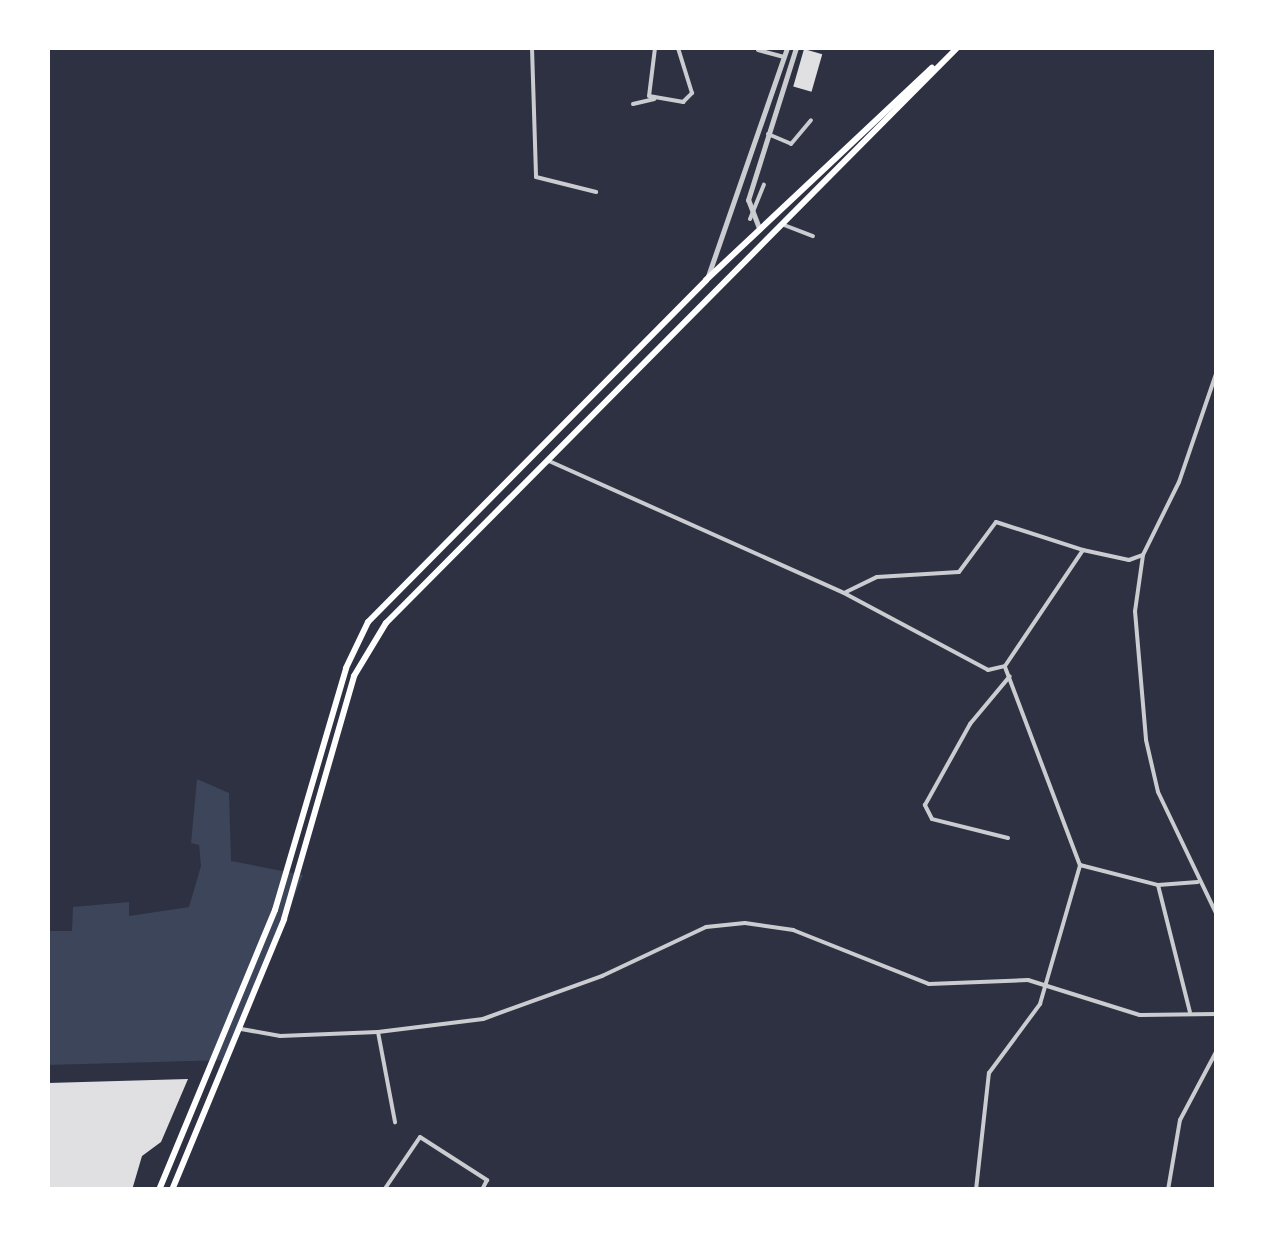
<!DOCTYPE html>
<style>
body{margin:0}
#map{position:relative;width:1264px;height:1237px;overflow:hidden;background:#2d3142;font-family:"PT Sans Narrow",sans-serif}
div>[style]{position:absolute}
.green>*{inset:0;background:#3c4559}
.building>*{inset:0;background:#e0e0e3;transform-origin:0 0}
.minor>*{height:4px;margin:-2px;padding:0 2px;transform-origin:2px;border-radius:2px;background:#caccd0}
.tertiary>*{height:5px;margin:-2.5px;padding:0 2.5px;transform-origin:2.5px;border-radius:2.5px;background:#caccd0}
.trunk>*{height:6px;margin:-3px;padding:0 3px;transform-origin:3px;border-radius:3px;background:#fff}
span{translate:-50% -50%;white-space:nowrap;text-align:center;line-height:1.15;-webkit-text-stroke:10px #fff;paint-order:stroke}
.frame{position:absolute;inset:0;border:50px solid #fff;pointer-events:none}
</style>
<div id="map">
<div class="green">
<div style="clip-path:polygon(197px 779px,229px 793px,231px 861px,303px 875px,228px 1060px,48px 1065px,48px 931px,72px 931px,73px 907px,129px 902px,129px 916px,189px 907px,201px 866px,199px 845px,191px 843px)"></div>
</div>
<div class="building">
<div style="left:804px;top:49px;width:19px;height:39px;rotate:16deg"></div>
<div style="clip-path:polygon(188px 1079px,161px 1142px,142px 1156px,132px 1190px,48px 1190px,48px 1083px)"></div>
</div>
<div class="minor">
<div style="left:532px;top:48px;width:129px;rotate:88.2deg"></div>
<div style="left:536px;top:177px;width:62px;rotate:14deg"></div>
<div style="left:655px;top:48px;width:48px;rotate:97.1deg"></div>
<div style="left:649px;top:96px;width:35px;rotate:10deg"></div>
<div style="left:683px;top:102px;width:13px;rotate:-45deg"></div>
<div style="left:692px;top:93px;width:47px;rotate:-107.3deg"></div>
<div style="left:758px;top:50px;width:27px;rotate:15deg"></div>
<div style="left:633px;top:104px;width:22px;rotate:-13deg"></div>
<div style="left:768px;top:134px;width:25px;rotate:23deg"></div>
<div style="left:791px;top:144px;width:31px;rotate:-50deg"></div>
<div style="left:750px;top:219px;width:37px;rotate:-68deg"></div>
<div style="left:784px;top:225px;width:31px;rotate:21deg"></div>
<div style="left:1216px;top:374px;width:114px;rotate:108.9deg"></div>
<div style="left:1179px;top:482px;width:81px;rotate:116.3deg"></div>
<div style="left:1143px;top:555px;width:57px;rotate:98.1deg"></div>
<div style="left:1135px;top:611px;width:129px;rotate:85.1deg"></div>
<div style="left:1146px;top:740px;width:53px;rotate:77deg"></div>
<div style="left:1158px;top:792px;width:134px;rotate:64.4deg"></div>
<div style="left:549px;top:461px;width:323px;rotate:24.1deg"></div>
<div style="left:844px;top:593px;width:163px;rotate:28.1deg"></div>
<div style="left:988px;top:670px;width:17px;rotate:-13deg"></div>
<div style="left:1005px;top:666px;width:140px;rotate:-56.1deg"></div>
<div style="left:846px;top:592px;width:34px;rotate:-26deg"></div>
<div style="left:877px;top:577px;width:82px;rotate:-3.5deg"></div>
<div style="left:959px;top:572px;width:62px;rotate:-53.5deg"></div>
<div style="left:996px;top:522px;width:91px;rotate:17.8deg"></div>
<div style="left:1083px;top:550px;width:47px;rotate:12.3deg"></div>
<div style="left:1129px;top:560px;width:15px;rotate:-20deg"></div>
<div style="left:1005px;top:667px;width:212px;rotate:69.3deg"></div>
<div style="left:1080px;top:865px;width:81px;rotate:14.4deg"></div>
<div style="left:1158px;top:885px;width:131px;rotate:75.9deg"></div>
<div style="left:1008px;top:838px;width:78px;rotate:-166deg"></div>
<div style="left:932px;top:819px;width:16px;rotate:-117deg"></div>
<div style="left:925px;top:805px;width:93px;rotate:-60.9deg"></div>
<div style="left:970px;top:724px;width:62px;rotate:-50.2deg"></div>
<div style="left:1158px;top:885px;width:40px;rotate:-4.3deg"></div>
<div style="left:241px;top:1029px;width:40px;rotate:10deg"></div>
<div style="left:280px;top:1036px;width:98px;rotate:-2.3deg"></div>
<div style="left:378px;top:1032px;width:106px;rotate:-7.1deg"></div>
<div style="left:483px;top:1019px;width:127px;rotate:-19.9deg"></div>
<div style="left:602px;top:976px;width:115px;rotate:-25.2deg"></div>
<div style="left:706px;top:927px;width:39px;rotate:-6deg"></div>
<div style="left:745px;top:923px;width:49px;rotate:8.3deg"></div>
<div style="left:793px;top:930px;width:146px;rotate:21.7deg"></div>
<div style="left:929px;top:984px;width:99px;rotate:-2.3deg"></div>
<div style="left:1028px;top:980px;width:117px;rotate:17.4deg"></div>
<div style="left:1140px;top:1015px;width:76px;rotate:-0.8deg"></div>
<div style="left:378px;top:1032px;width:92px;rotate:79.3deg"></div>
<div style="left:384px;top:1190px;width:64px;rotate:-55.8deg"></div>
<div style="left:420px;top:1137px;width:80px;rotate:32.7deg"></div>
<div style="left:487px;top:1180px;width:11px;rotate:117deg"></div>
<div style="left:976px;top:1190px;width:118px;rotate:-83.7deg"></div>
<div style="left:989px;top:1073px;width:86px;rotate:-53.5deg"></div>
<div style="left:1040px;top:1004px;width:145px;rotate:-73.9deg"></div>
<div style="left:1168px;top:1190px;width:71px;rotate:-80.3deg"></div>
<div style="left:1180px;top:1120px;width:77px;rotate:-62.1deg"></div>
</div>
<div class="tertiary">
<div style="left:759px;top:228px;width:30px;rotate:-111deg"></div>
<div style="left:748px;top:200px;width:159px;rotate:-72.5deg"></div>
<div style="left:708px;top:276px;width:241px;rotate:-70.9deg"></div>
</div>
<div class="trunk">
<div style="left:159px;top:1190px;width:303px;rotate:-67.5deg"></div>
<div style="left:275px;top:910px;width:252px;rotate:-73.6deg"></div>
<div style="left:346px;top:668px;width:51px;rotate:-64.4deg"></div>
<div style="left:368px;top:622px;width:481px;rotate:-45.3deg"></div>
<div style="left:706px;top:280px;width:310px;rotate:-43.2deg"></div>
<div style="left:172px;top:1190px;width:293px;rotate:-67.5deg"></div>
<div style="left:284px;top:919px;width:253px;rotate:-73.9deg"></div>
<div style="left:354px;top:676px;width:62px;rotate:-58.9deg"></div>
<div style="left:386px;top:623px;width:810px;rotate:-45.2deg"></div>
</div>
<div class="frame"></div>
</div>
